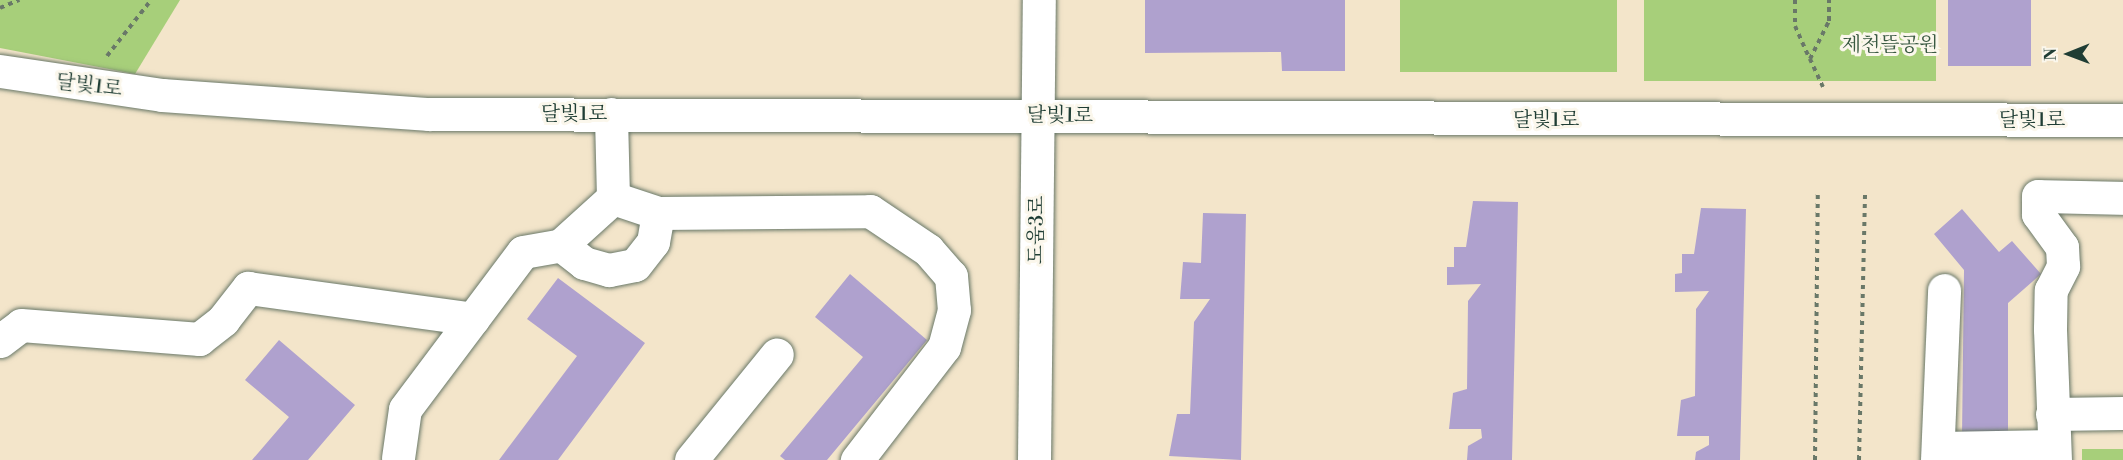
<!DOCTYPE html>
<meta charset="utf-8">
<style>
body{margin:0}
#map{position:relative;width:2123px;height:460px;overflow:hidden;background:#f3e5ca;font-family:"Libre Bodoni","Noto Serif KR",serif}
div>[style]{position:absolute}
.green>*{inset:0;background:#a7cf7a;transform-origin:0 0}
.building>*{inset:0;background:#afa1ce;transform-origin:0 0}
.path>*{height:4px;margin-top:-2px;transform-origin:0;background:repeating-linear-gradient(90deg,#697868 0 4.5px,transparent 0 9px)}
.roads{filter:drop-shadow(0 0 2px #697868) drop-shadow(0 0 2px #697868)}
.minor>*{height:33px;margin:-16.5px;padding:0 16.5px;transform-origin:16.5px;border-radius:16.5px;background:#fff}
span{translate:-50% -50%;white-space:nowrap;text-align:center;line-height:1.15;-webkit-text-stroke:6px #fbf7ec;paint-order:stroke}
.park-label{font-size:20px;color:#3a5a42}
.street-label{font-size:20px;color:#1f3d34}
.north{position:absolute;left:2039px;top:24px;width:60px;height:60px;-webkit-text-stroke:4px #fbf7ec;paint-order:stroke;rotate:269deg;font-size:16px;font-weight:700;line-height:24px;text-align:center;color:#1f3d34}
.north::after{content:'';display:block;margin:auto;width:21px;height:27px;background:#1f3d34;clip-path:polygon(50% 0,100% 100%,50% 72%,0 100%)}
</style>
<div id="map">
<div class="green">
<div style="clip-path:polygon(0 0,180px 0,135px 74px,0 48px)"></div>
<div style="left:1400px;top:0;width:217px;height:72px"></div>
<div style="left:1644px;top:0;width:292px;height:81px"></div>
<div style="left:2082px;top:449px;width:41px;height:13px"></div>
</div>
<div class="building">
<div style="clip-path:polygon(1145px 0,1345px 0,1345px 71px,1282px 71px,1281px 52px,1145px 53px)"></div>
<div style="left:1948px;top:0;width:83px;height:66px"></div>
<div style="clip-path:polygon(1473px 201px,1518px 202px,1512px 460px,1467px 460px,1468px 446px,1482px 438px,1481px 429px,1449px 429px,1453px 393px,1467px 389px,1468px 301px,1481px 284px,1447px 285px,1447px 267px,1454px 267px,1454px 247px,1466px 247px)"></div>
<div style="clip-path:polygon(1701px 208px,1746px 209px,1740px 460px,1695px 460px,1696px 452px,1709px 445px,1709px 436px,1677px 436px,1681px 400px,1695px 396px,1696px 309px,1709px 291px,1675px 292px,1675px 274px,1682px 273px,1682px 254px,1694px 254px)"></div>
<div style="clip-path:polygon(1962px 209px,1999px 252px,2012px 241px,2041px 274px,2008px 303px,2008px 435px,1962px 436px,1964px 270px,1934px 234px)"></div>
<div style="clip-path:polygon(1203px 213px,1246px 214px,1241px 460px,1169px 456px,1177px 414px,1190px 414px,1194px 322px,1210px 299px,1180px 299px,1183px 262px,1201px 263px)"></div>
<div style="clip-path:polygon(850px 274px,927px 340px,827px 460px,785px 460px,780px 456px,863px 357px,815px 317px)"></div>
<div style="clip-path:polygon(558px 278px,645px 343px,558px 460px,499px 460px,577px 356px,527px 319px)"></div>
<div style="clip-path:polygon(279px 340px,355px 405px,308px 460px,252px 460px,289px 417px,245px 380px)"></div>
</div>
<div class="path">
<div style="left:1795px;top:0;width:26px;rotate:90deg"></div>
<div style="left:1795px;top:26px;width:36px;rotate:66deg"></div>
<div style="left:0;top:8px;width:21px;rotate:-23deg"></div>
<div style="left:107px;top:56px;width:71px;rotate:-51.8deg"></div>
<div style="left:1823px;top:87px;width:31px;rotate:-115deg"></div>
<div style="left:1810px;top:59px;width:42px;rotate:-63.4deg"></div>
<div style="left:1829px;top:21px;width:21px;rotate:-90deg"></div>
<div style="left:1815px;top:460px;width:268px;rotate:-89.4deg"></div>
<div style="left:1859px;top:460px;width:265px;rotate:-88.7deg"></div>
</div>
<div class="roads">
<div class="minor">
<div style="left:0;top:71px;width:164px;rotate:8.4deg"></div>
<div style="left:162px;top:95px;width:268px;rotate:4.1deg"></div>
<div style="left:429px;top:114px;width:1694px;rotate:0.2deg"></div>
<div style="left:658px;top:213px;width:212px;rotate:-0.5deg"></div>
<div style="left:870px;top:211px;width:70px;rotate:33.9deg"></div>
<div style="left:928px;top:250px;width:35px;rotate:49deg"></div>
<div style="left:951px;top:276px;width:34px;rotate:85deg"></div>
<div style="left:954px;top:310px;width:38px;rotate:105deg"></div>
<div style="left:944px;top:347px;width:143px;rotate:127.6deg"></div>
<div style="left:561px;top:245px;width:29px;rotate:38deg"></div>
<div style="left:584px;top:263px;width:26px;rotate:16deg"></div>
<div style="left:609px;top:270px;width:26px;rotate:-11deg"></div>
<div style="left:635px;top:265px;width:29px;rotate:-52deg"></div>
<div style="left:653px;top:242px;width:29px;rotate:-80deg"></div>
<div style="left:658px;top:213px;width:47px;rotate:-161.6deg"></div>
<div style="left:0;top:341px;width:26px;rotate:-37deg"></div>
<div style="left:21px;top:325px;width:179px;rotate:4.5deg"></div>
<div style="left:199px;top:339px;width:31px;rotate:-38deg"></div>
<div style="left:223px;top:320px;width:41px;rotate:-52deg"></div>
<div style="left:248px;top:288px;width:227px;rotate:7.8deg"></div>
<div style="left:2052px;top:414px;width:71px;rotate:-0.8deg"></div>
<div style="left:1940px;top:448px;width:114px;rotate:-1deg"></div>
<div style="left:398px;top:458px;width:49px;rotate:-81.9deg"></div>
<div style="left:405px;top:409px;width:196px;rotate:-53.1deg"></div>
<div style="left:523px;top:252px;width:39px;rotate:-10deg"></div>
<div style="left:561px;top:245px;width:70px;rotate:-42.1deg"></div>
<div style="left:613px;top:198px;width:84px;rotate:-91.4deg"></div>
<div style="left:691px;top:460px;width:136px;rotate:-50.9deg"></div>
<div style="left:1034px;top:460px;width:460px;rotate:-89.4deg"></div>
<div style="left:1937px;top:460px;width:170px;rotate:-87.6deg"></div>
<div style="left:2055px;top:460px;width:131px;rotate:-92.2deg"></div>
<div style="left:2050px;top:329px;width:39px;rotate:-89deg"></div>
<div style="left:2051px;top:290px;width:27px;rotate:-63deg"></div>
<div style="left:2063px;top:266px;width:19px;rotate:-93deg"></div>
<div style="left:2062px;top:247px;width:41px;rotate:-126deg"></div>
<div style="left:2038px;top:214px;width:18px;rotate:-90deg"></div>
<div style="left:2038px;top:196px;width:85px;rotate:1.3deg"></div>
</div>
</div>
<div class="park-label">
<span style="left:1890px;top:45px">제천뜰공원</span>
</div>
<div class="street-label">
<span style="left:89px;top:86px;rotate:7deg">달빛1로</span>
<span style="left:574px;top:114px">달빛1로</span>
<span style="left:1060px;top:116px;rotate:1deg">달빛1로</span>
<span style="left:1546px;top:120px">달빛1로</span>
<span style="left:2032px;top:120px">달빛1로</span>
<span style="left:1037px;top:230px;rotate:-89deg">도움3로</span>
</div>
<div class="north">N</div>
</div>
